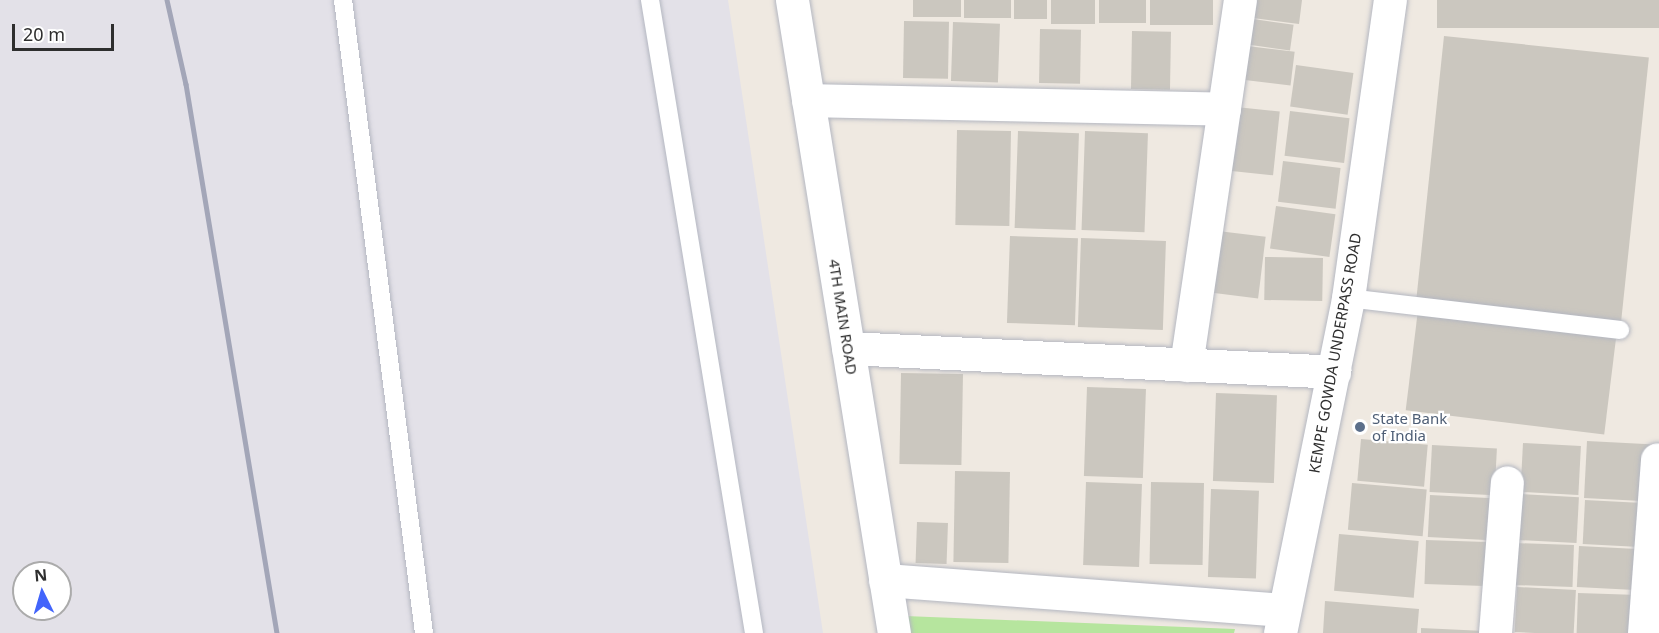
<!DOCTYPE html>
<style>
body{margin:0}
#map{position:relative;width:1659px;height:633px;overflow:hidden;background:#efe9e1;font-family:"Noto Sans",sans-serif}
div>[style]{position:absolute}
.industrial>*{inset:0;background:#e3e1e8}
.green>*{inset:0;background:#b6e59e}
.building>*{inset:0;background:#cbc7bf;transform-origin:0 0}
.roads{filter:drop-shadow(0 0 2px #b4b7c1) drop-shadow(0 0 2px #b4b7c1)}
.service>*{height:18px;margin:-9px;padding:0 9px;transform-origin:9px;border-radius:9px;background:#fff}
.minor>*{height:33px;margin:-16.5px;padding:0 16.5px;transform-origin:16.5px;border-radius:16.5px;background:#fff}
.tertiary>*{height:33px;margin:-16.5px;padding:0 16.5px;transform-origin:16.5px;border-radius:16.5px;background:#fff}
.rail>*{height:4.5px;margin:-2.25px;padding:0 2.25px;transform-origin:2.25px;border-radius:2.25px;background:#a3a6b8}
.dots>*{width:16px;height:16px;translate:-50% -50%;box-sizing:border-box;border:3px solid #fff;border-radius:50%}
span{translate:-50% -50%;white-space:nowrap;text-align:center;line-height:1.15;-webkit-text-stroke:4.5px #fff;paint-order:stroke}
.street-label{font-size:15px;color:#2e2e2e}
.service-label{font-size:15px;color:#4e5e75}
.left{translate:0 -50%;text-align:left}
.north{position:absolute;left:12px;top:561px;width:60px;height:60px;box-sizing:border-box;background:#fff;border:2px solid #ababab;border-radius:50%;rotate:355deg;font-size:16px;font-weight:700;line-height:24px;text-align:center;color:#2e2e2e}
.north::after{content:'';display:block;margin:auto;width:21px;height:27px;background:#4264fb;clip-path:polygon(50% 0,100% 100%,50% 72%,0 100%)}
.scale{position:absolute;left:12px;top:24px;width:102px;height:27px;box-sizing:border-box;border:3px solid #2e2e2e;border-top:0;padding-left:8px;font-size:18px;line-height:21px;white-space:nowrap;color:#2e2e2e;-webkit-text-stroke:4px #fff;paint-order:stroke}
</style>
<div id="map">
<div class="industrial">
<div style="clip-path:polygon(evenodd,0 0,728px 0,823px 633px,0 633px,0 0,24px 573px,60px 573px,60px 609px,24px 609px,24px 573px)"></div>
</div>
<div class="green">
<div style="clip-path:polygon(905px 616px,1235px 629px,1234px 633px,908px 633px)"></div>
</div>
<div class="building">
<div style="left:913px;top:0;width:48px;height:17px"></div>
<div style="left:964px;top:0;width:47px;height:18px"></div>
<div style="left:1014px;top:0;width:33px;height:19px"></div>
<div style="left:1051px;top:0;width:44px;height:24px"></div>
<div style="left:1099px;top:0;width:47px;height:23px"></div>
<div style="left:1150px;top:0;width:63px;height:25px"></div>
<div style="clip-path:polygon(1255px 0,1302px 0,1299px 24px,1253px 18px)"></div>
<div style="left:1437px;top:0;width:222px;height:28px"></div>
<div style="left:1253px;top:19px;width:41px;height:26px;rotate:8deg"></div>
<div style="left:904px;top:21px;width:45px;height:57px;rotate:1deg"></div>
<div style="left:953px;top:22px;width:47px;height:59px;rotate:2deg"></div>
<div style="left:1040px;top:29px;width:41px;height:54px;rotate:1deg"></div>
<div style="left:1132px;top:31px;width:39px;height:58px;rotate:1deg"></div>
<div style="left:1444px;top:36px;width:206px;height:267px;rotate:6deg"></div>
<div style="left:1247px;top:46px;width:48px;height:34px;rotate:7deg"></div>
<div style="left:1296px;top:65px;width:58px;height:42px;rotate:8deg"></div>
<div style="left:1236px;top:107px;width:44px;height:64px;rotate:6deg"></div>
<div style="left:1290px;top:111px;width:60px;height:45px;rotate:7deg"></div>
<div style="left:957px;top:130px;width:54px;height:95px;rotate:1deg"></div>
<div style="left:1018px;top:131px;width:61px;height:97px;rotate:2deg"></div>
<div style="left:1085px;top:131px;width:63px;height:99px;rotate:2deg"></div>
<div style="left:1283px;top:161px;width:58px;height:41px;rotate:7deg"></div>
<div style="left:1276px;top:206px;width:60px;height:43px;rotate:8deg"></div>
<div style="left:1218px;top:231px;width:48px;height:62px;rotate:7deg"></div>
<div style="left:1010px;top:236px;width:68px;height:87px;rotate:2deg"></div>
<div style="left:1081px;top:238px;width:85px;height:89px;rotate:2deg"></div>
<div style="left:1265px;top:257px;width:58px;height:43px;rotate:1deg"></div>
<div style="left:1418px;top:310px;width:200px;height:101px;rotate:7deg"></div>
<div style="left:901px;top:373px;width:62px;height:91px;rotate:1deg"></div>
<div style="left:1087px;top:387px;width:59px;height:89px;rotate:2deg"></div>
<div style="left:1216px;top:393px;width:61px;height:88px;rotate:2deg"></div>
<div style="left:1361px;top:439px;width:67px;height:42px;rotate:5deg"></div>
<div style="left:1587px;top:441px;width:63px;height:57px;rotate:3deg"></div>
<div style="left:1523px;top:443px;width:58px;height:49px;rotate:3deg"></div>
<div style="left:1432px;top:445px;width:65px;height:47px;rotate:3deg"></div>
<div style="left:955px;top:471px;width:55px;height:91px;rotate:1deg"></div>
<div style="left:1086px;top:482px;width:56px;height:83px;rotate:2deg"></div>
<div style="left:1151px;top:482px;width:53px;height:82px;rotate:1deg"></div>
<div style="left:1352px;top:483px;width:75px;height:47px;rotate:5deg"></div>
<div style="left:1211px;top:489px;width:48px;height:88px;rotate:2deg"></div>
<div style="left:1519px;top:494px;width:60px;height:46px;rotate:3deg"></div>
<div style="left:1430px;top:495px;width:63px;height:42px;rotate:3deg"></div>
<div style="left:1585px;top:500px;width:62px;height:44px;rotate:3deg"></div>
<div style="left:917px;top:522px;width:31px;height:41px;rotate:2deg"></div>
<div style="left:1339px;top:534px;width:80px;height:57px;rotate:5deg"></div>
<div style="left:1426px;top:540px;width:60px;height:44px;rotate:2deg"></div>
<div style="left:1515px;top:543px;width:59px;height:42px;rotate:2deg"></div>
<div style="left:1579px;top:546px;width:63px;height:41px;rotate:3deg"></div>
<div style="left:1517px;top:587px;width:59px;height:45px;rotate:3deg"></div>
<div style="left:1578px;top:593px;width:53px;height:40px;rotate:2deg"></div>
<div style="clip-path:polygon(1325px 601px,1419px 609px,1417px 633px,1323px 633px)"></div>
<div style="clip-path:polygon(1421px 628px,1485px 631px,1484px 633px,1421px 633px)"></div>
</div>
<div class="roads">
<div class="service">
<div style="left:343px;top:0;width:638px;rotate:82.71deg"></div>
<div style="left:650px;top:0;width:641px;rotate:80.67deg"></div>
<div style="left:1348px;top:298px;width:274px;rotate:6.7deg"></div>
</div>
<div class="minor">
<div style="left:792px;top:0;width:641px;rotate:80.85deg"></div>
<div style="left:808px;top:100px;width:416px;rotate:1.2deg"></div>
<div style="left:848px;top:348px;width:487px;rotate:2.8deg"></div>
<div style="left:1186px;top:365px;width:369px;rotate:-81.6deg"></div>
<div style="left:885px;top:580px;width:400px;rotate:4.3deg"></div>
<div style="left:1495px;top:633px;width:151px;rotate:-85.5deg"></div>
<div style="left:1644px;top:633px;width:174px;rotate:-85.7deg"></div>
</div>
<div class="tertiary">
<div style="left:1280px;top:633px;width:342px;rotate:-78.5deg"></div>
<div style="left:1348px;top:298px;width:301px;rotate:-82deg"></div>
</div>
</div>
<div class="rail">
<div style="left:167px;top:0;width:86px;rotate:77.3deg"></div>
<div style="left:186px;top:84px;width:556px;rotate:80.59deg"></div>
</div>
<div class="dots">
<div style="left:1360px;top:427px;background:#5c6f8a"></div>
</div>
<div class="street-label">
<span style="left:843px;top:317px;rotate:81deg">4TH MAIN ROAD</span>
<span style="left:1335px;top:353px;rotate:-80deg">KEMPE GOWDA UNDERPASS ROAD</span>
</div>
<div class="service-label">
<span class="left" style="left:1372px;top:427px">State Bank<br>of India</span>
</div>
<div class="north">N</div>
<div class="scale">20 m</div>
</div>
